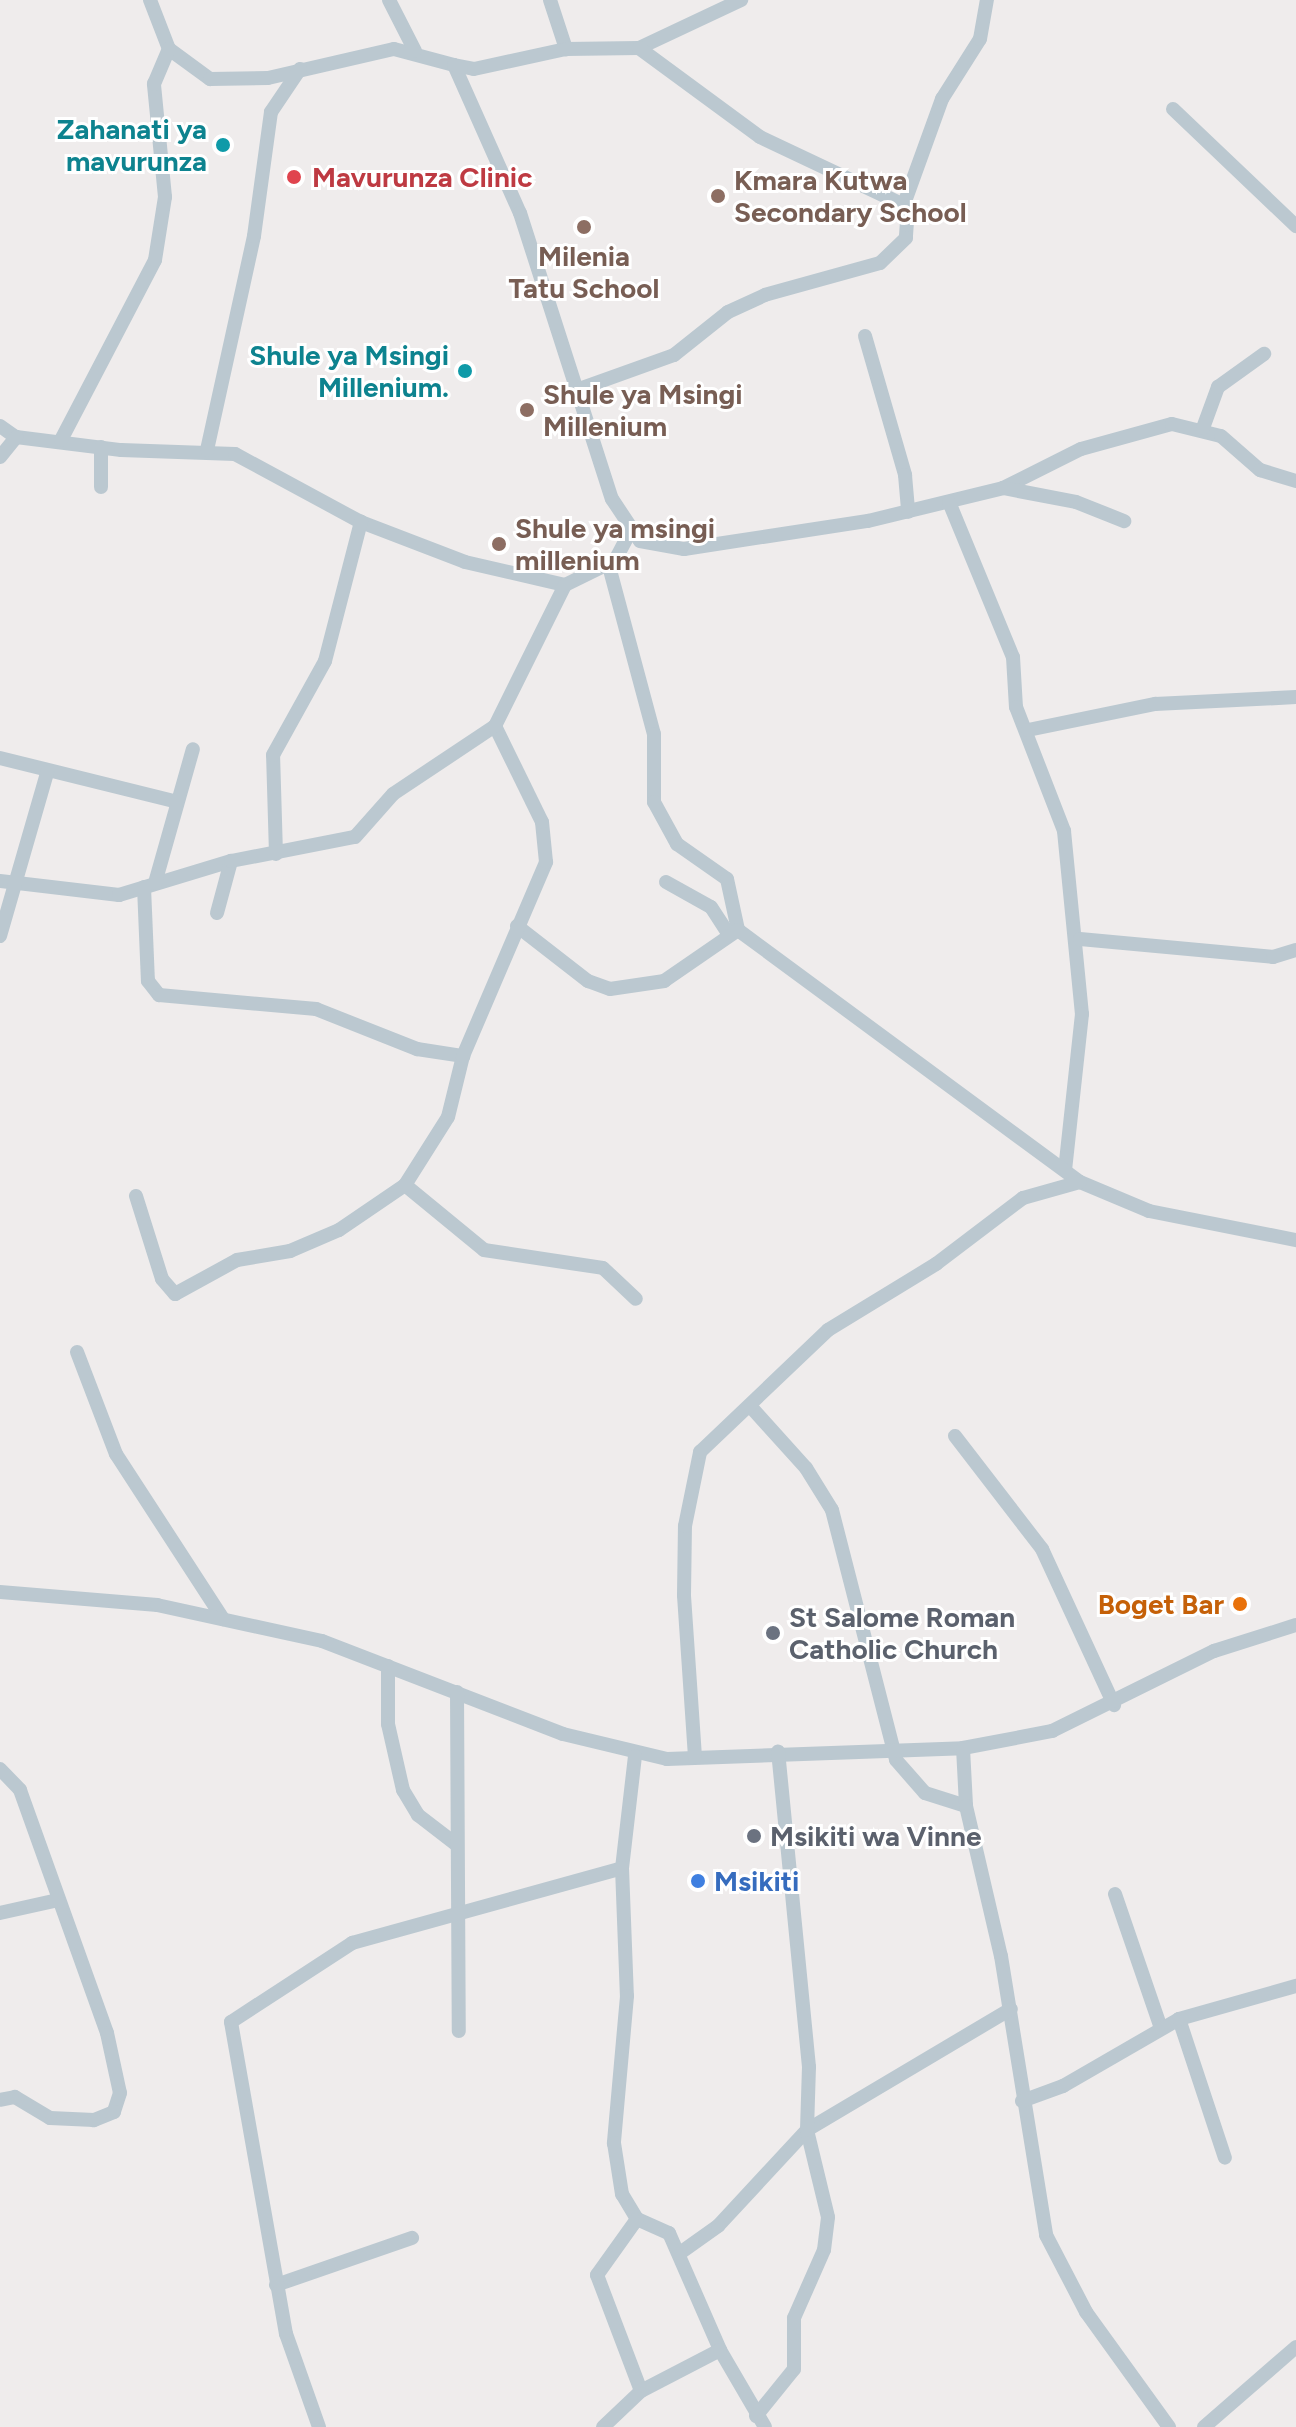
<!DOCTYPE html>
<style>
body{margin:0}
#map{position:relative;width:1296px;height:2427px;overflow:hidden;background:#efecec;font-family:Figtree,sans-serif}
div>[style]{position:absolute}
.street>*{height:14px;margin:-7px;padding:0 7px;transform-origin:7px;border-radius:7px;background:#bbc8d0}
.dots>*{width:22px;height:22px;translate:-50% -50%;box-sizing:border-box;border:4px solid #fff;border-radius:50%}
span{translate:-50% -50%;white-space:nowrap;text-align:center;line-height:1.15;-webkit-text-stroke:6px #fff;paint-order:stroke}
.culture-label{font-size:28px;color:#0d838f;font-weight:700}
.right{translate:-100% -50%;text-align:right}
.health-label{font-size:28px;color:#be3a42;font-weight:700}
.left{translate:0 -50%;text-align:left}
.education-label{font-size:28px;color:#785e54;font-weight:700}
.food-label{font-size:28px;color:#c56008;font-weight:700}
.worship-label{font-size:28px;color:#5b616d;font-weight:700}
.shop-label{font-size:28px;color:#366cbe;font-weight:700}
</style>
<div id="map">
<div class="street">
<div style="left:150px;top:0;width:53px;rotate:68.8deg"></div>
<div style="left:169px;top:49px;width:51px;rotate:36.2deg"></div>
<div style="left:210px;top:79px;width:58px;rotate:-1deg"></div>
<div style="left:268px;top:78px;width:129px;rotate:-13deg"></div>
<div style="left:394px;top:49px;width:62px;rotate:14.9deg"></div>
<div style="left:454px;top:65px;width:162px;rotate:66deg"></div>
<div style="left:520px;top:213px;width:300px;rotate:72.2deg"></div>
<div style="left:612px;top:499px;width:50px;rotate:56.3deg"></div>
<div style="left:640px;top:541px;width:45px;rotate:10.3deg"></div>
<div style="left:684px;top:549px;width:186px;rotate:-8.7deg"></div>
<div style="left:868px;top:521px;width:139px;rotate:-13.7deg"></div>
<div style="left:1003px;top:488px;width:87px;rotate:-26.6deg"></div>
<div style="left:1081px;top:449px;width:94px;rotate:-15.4deg"></div>
<div style="left:1172px;top:424px;width:50px;rotate:13.8deg"></div>
<div style="left:1221px;top:436px;width:52px;rotate:41.1deg"></div>
<div style="left:1260px;top:470px;width:38px;rotate:17deg"></div>
<div style="left:389px;top:0;width:57px;rotate:63deg"></div>
<div style="left:550px;top:0;width:52px;rotate:71.9deg"></div>
<div style="left:639px;top:48px;width:113px;rotate:-25.2deg"></div>
<div style="left:454px;top:65px;width:20px;rotate:11deg"></div>
<div style="left:474px;top:69px;width:94px;rotate:-12.3deg"></div>
<div style="left:566px;top:49px;width:73px;rotate:-0.8deg"></div>
<div style="left:639px;top:48px;width:150px;rotate:36.3deg"></div>
<div style="left:760px;top:137px;width:164px;rotate:25.3deg"></div>
<div style="left:908px;top:207px;width:31px;rotate:94deg"></div>
<div style="left:906px;top:238px;width:36px;rotate:136deg"></div>
<div style="left:880px;top:263px;width:119px;rotate:164.5deg"></div>
<div style="left:765px;top:295px;width:41px;rotate:155.3deg"></div>
<div style="left:728px;top:312px;width:69px;rotate:141.5deg"></div>
<div style="left:674px;top:355px;width:101px;rotate:160.3deg"></div>
<div style="left:1173px;top:109px;width:170px;rotate:43.6deg"></div>
<div style="left:904px;top:204px;width:112px;rotate:-70.1deg"></div>
<div style="left:942px;top:99px;width:71px;rotate:-57.7deg"></div>
<div style="left:980px;top:39px;width:40px;rotate:-80deg"></div>
<div style="left:865px;top:336px;width:145px;rotate:73.9deg"></div>
<div style="left:905px;top:475px;width:37px;rotate:85deg"></div>
<div style="left:0;top:426px;width:19px;rotate:35deg"></div>
<div style="left:16px;top:437px;width:106px;rotate:7.1deg"></div>
<div style="left:121px;top:450px;width:114px;rotate:2deg"></div>
<div style="left:235px;top:454px;width:143px;rotate:28.4deg"></div>
<div style="left:361px;top:522px;width:111px;rotate:21deg"></div>
<div style="left:465px;top:562px;width:103px;rotate:13deg"></div>
<div style="left:1203px;top:428px;width:44px;rotate:-69.9deg"></div>
<div style="left:1218px;top:387px;width:57px;rotate:-35.7deg"></div>
<div style="left:61px;top:440px;width:203px;rotate:-62.4deg"></div>
<div style="left:155px;top:260px;width:64px;rotate:-81deg"></div>
<div style="left:165px;top:197px;width:114px;rotate:-95.6deg"></div>
<div style="left:154px;top:84px;width:38px;rotate:-67deg"></div>
<div style="left:207px;top:450px;width:219px;rotate:-77.6deg"></div>
<div style="left:254px;top:236px;width:125px;rotate:-82.2deg"></div>
<div style="left:271px;top:112px;width:52px;rotate:-56deg"></div>
<div style="left:0;top:457px;width:26px;rotate:-51deg"></div>
<div style="left:101px;top:487px;width:40px;rotate:-90deg"></div>
<div style="left:1003px;top:488px;width:74px;rotate:10.9deg"></div>
<div style="left:1076px;top:502px;width:52px;rotate:21.6deg"></div>
<div style="left:949px;top:502px;width:168px;rotate:67.6deg"></div>
<div style="left:1013px;top:657px;width:50px;rotate:86.6deg"></div>
<div style="left:1016px;top:707px;width:133px;rotate:68.8deg"></div>
<div style="left:1064px;top:831px;width:184px;rotate:84.4deg"></div>
<div style="left:1082px;top:1014px;width:157px;rotate:96.2deg"></div>
<div style="left:630px;top:532px;width:43px;rotate:117.8deg"></div>
<div style="left:610px;top:570px;width:170px;rotate:75deg"></div>
<div style="left:654px;top:734px;width:68px;rotate:90deg"></div>
<div style="left:654px;top:802px;width:48px;rotate:61.3deg"></div>
<div style="left:677px;top:844px;width:61px;rotate:35deg"></div>
<div style="left:727px;top:879px;width:52px;rotate:77.8deg"></div>
<div style="left:738px;top:930px;width:425px;rotate:36.4deg"></div>
<div style="left:1080px;top:1182px;width:75px;rotate:22.8deg"></div>
<div style="left:1149px;top:1211px;width:150px;rotate:11.2deg"></div>
<div style="left:1028px;top:730px;width:130px;rotate:-11.6deg"></div>
<div style="left:1155px;top:704px;width:141px;rotate:-2.8deg"></div>
<div style="left:0;top:758px;width:179px;rotate:13.9deg"></div>
<div style="left:276px;top:854px;width:99px;rotate:-91.7deg"></div>
<div style="left:273px;top:755px;width:107px;rotate:-61deg"></div>
<div style="left:325px;top:661px;width:144px;rotate:-75.5deg"></div>
<div style="left:0;top:881px;width:120px;rotate:6.7deg"></div>
<div style="left:119px;top:895px;width:117px;rotate:-16.9deg"></div>
<div style="left:666px;top:882px;width:51px;rotate:29.1deg"></div>
<div style="left:711px;top:907px;width:30px;rotate:57deg"></div>
<div style="left:155px;top:883px;width:139px;rotate:-74.2deg"></div>
<div style="left:144px;top:887px;width:94px;rotate:87.6deg"></div>
<div style="left:148px;top:981px;width:18px;rotate:52deg"></div>
<div style="left:159px;top:995px;width:158px;rotate:5.1deg"></div>
<div style="left:316px;top:1009px;width:109px;rotate:21.6deg"></div>
<div style="left:417px;top:1049px;width:47px;rotate:8.7deg"></div>
<div style="left:217px;top:913px;width:54px;rotate:-74.9deg"></div>
<div style="left:231px;top:861px;width:126px;rotate:-11deg"></div>
<div style="left:355px;top:837px;width:57px;rotate:-48.5deg"></div>
<div style="left:393px;top:794px;width:123px;rotate:-33.7deg"></div>
<div style="left:517px;top:926px;width:90px;rotate:37.8deg"></div>
<div style="left:588px;top:981px;width:23px;rotate:20deg"></div>
<div style="left:610px;top:989px;width:55px;rotate:-8.4deg"></div>
<div style="left:664px;top:981px;width:90px;rotate:-34.6deg"></div>
<div style="left:0;top:936px;width:170px;rotate:-73.9deg"></div>
<div style="left:1080px;top:939px;width:194px;rotate:5.3deg"></div>
<div style="left:1273px;top:957px;width:24px;rotate:-17deg"></div>
<div style="left:405px;top:1185px;width:102px;rotate:39.4deg"></div>
<div style="left:484px;top:1250px;width:120px;rotate:8.6deg"></div>
<div style="left:603px;top:1268px;width:45px;rotate:43.2deg"></div>
<div style="left:136px;top:1196px;width:87px;rotate:72.6deg"></div>
<div style="left:162px;top:1279px;width:20px;rotate:49deg"></div>
<div style="left:175px;top:1294px;width:71px;rotate:-28.7deg"></div>
<div style="left:237px;top:1260px;width:54px;rotate:-9.6deg"></div>
<div style="left:290px;top:1251px;width:53px;rotate:-23.2deg"></div>
<div style="left:339px;top:1230px;width:80px;rotate:-34.3deg"></div>
<div style="left:405px;top:1185px;width:80px;rotate:-57.7deg"></div>
<div style="left:448px;top:1117px;width:63px;rotate:-76.2deg"></div>
<div style="left:463px;top:1056px;width:211px;rotate:-66.8deg"></div>
<div style="left:546px;top:862px;width:40px;rotate:-95.7deg"></div>
<div style="left:542px;top:822px;width:107px;rotate:-116.1deg"></div>
<div style="left:495px;top:726px;width:157px;rotate:-63.6deg"></div>
<div style="left:565px;top:585px;width:55px;rotate:-26.1deg"></div>
<div style="left:77px;top:1352px;width:109px;rotate:69.1deg"></div>
<div style="left:116px;top:1454px;width:197px;rotate:57deg"></div>
<div style="left:751px;top:1407px;width:82px;rotate:48deg"></div>
<div style="left:806px;top:1468px;width:49px;rotate:58.2deg"></div>
<div style="left:832px;top:1510px;width:258px;rotate:75.6deg"></div>
<div style="left:896px;top:1760px;width:44px;rotate:48.7deg"></div>
<div style="left:925px;top:1793px;width:43px;rotate:17.6deg"></div>
<div style="left:955px;top:1436px;width:143px;rotate:52.4deg"></div>
<div style="left:1042px;top:1549px;width:172px;rotate:65.2deg"></div>
<div style="left:0;top:1592px;width:158px;rotate:4.7deg"></div>
<div style="left:157px;top:1605px;width:169px;rotate:12.3deg"></div>
<div style="left:322px;top:1641px;width:258px;rotate:21.1deg"></div>
<div style="left:563px;top:1734px;width:107px;rotate:13.5deg"></div>
<div style="left:667px;top:1759px;width:296px;rotate:-2.1deg"></div>
<div style="left:963px;top:1748px;width:91px;rotate:-10.8deg"></div>
<div style="left:1052px;top:1731px;width:181px;rotate:-26.3deg"></div>
<div style="left:1214px;top:1651px;width:86px;rotate:-17.6deg"></div>
<div style="left:388px;top:1666px;width:58px;rotate:90deg"></div>
<div style="left:388px;top:1724px;width:68px;rotate:77.2deg"></div>
<div style="left:403px;top:1790px;width:29px;rotate:59deg"></div>
<div style="left:418px;top:1815px;width:49px;rotate:37.6deg"></div>
<div style="left:457px;top:1692px;width:339px;rotate:89.7deg"></div>
<div style="left:963px;top:1748px;width:58px;rotate:87deg"></div>
<div style="left:966px;top:1806px;width:154px;rotate:76.9deg"></div>
<div style="left:1001px;top:1956px;width:283px;rotate:80.8deg"></div>
<div style="left:1046px;top:2235px;width:87px;rotate:62.5deg"></div>
<div style="left:1086px;top:2312px;width:142px;rotate:54.2deg"></div>
<div style="left:635px;top:1756px;width:113px;rotate:96.6deg"></div>
<div style="left:622px;top:1868px;width:128px;rotate:87.8deg"></div>
<div style="left:627px;top:1996px;width:148px;rotate:95.1deg"></div>
<div style="left:614px;top:2143px;width:52px;rotate:81.1deg"></div>
<div style="left:622px;top:2194px;width:29px;rotate:59deg"></div>
<div style="left:637px;top:2219px;width:35px;rotate:24deg"></div>
<div style="left:669px;top:2233px;width:128px;rotate:66.4deg"></div>
<div style="left:720px;top:2350px;width:89px;rotate:59.7deg"></div>
<div style="left:695px;top:1757px;width:162px;rotate:-93.9deg"></div>
<div style="left:684px;top:1595px;width:69px;rotate:-89.2deg"></div>
<div style="left:685px;top:1526px;width:76px;rotate:-78.5deg"></div>
<div style="left:700px;top:1452px;width:177px;rotate:-43.6deg"></div>
<div style="left:828px;top:1330px;width:127px;rotate:-31.4deg"></div>
<div style="left:936px;top:1264px;width:109px;rotate:-37.2deg"></div>
<div style="left:1023px;top:1198px;width:59px;rotate:-15.7deg"></div>
<div style="left:0;top:1769px;width:29px;rotate:46deg"></div>
<div style="left:20px;top:1790px;width:258px;rotate:70.3deg"></div>
<div style="left:107px;top:2033px;width:61px;rotate:77.8deg"></div>
<div style="left:120px;top:2093px;width:20px;rotate:108deg"></div>
<div style="left:114px;top:2112px;width:22px;rotate:158deg"></div>
<div style="left:94px;top:2120px;width:44px;rotate:-177.4deg"></div>
<div style="left:50px;top:2118px;width:41px;rotate:-149deg"></div>
<div style="left:15px;top:2097px;width:15px;rotate:169deg"></div>
<div style="left:1115px;top:1894px;width:142px;rotate:71.1deg"></div>
<div style="left:0;top:1913px;width:59px;rotate:-12.6deg"></div>
<div style="left:1179px;top:2019px;width:146px;rotate:71.7deg"></div>
<div style="left:1022px;top:2101px;width:44px;rotate:-20.1deg"></div>
<div style="left:1063px;top:2086px;width:134px;rotate:-30deg"></div>
<div style="left:1179px;top:2019px;width:122px;rotate:-15.8deg"></div>
<div style="left:637px;top:2219px;width:69px;rotate:125.5deg"></div>
<div style="left:597px;top:2275px;width:124px;rotate:69.2deg"></div>
<div style="left:680px;top:2253px;width:47px;rotate:-35.4deg"></div>
<div style="left:718px;top:2226px;width:131px;rotate:-47.2deg"></div>
<div style="left:807px;top:2130px;width:237px;rotate:-30.7deg"></div>
<div style="left:276px;top:2285px;width:144px;rotate:-19.1deg"></div>
<div style="left:756px;top:2416px;width:60px;rotate:-51deg"></div>
<div style="left:794px;top:2369px;width:51px;rotate:-90deg"></div>
<div style="left:794px;top:2318px;width:74px;rotate:-66.2deg"></div>
<div style="left:824px;top:2250px;width:33px;rotate:-83deg"></div>
<div style="left:828px;top:2217px;width:89px;rotate:-103.6deg"></div>
<div style="left:807px;top:2130px;width:63px;rotate:-88.2deg"></div>
<div style="left:809px;top:2067px;width:317px;rotate:-95.6deg"></div>
<div style="left:319px;top:2427px;width:99px;rotate:-109.5deg"></div>
<div style="left:286px;top:2334px;width:317px;rotate:-100deg"></div>
<div style="left:231px;top:2022px;width:145px;rotate:-33.1deg"></div>
<div style="left:352px;top:1943px;width:280px;rotate:-15.5deg"></div>
<div style="left:603px;top:2427px;width:52px;rotate:-43.5deg"></div>
<div style="left:641px;top:2391px;width:89px;rotate:-27.4deg"></div>
<div style="left:1204px;top:2427px;width:122px;rotate:-41deg"></div>
</div>
<div class="dots">
<div style="left:223px;top:145px;background:#0f9aa8"></div>
<div style="left:294px;top:177px;background:#e0444e"></div>
<div style="left:718px;top:196px;background:#8d6e63"></div>
<div style="left:584px;top:227px;background:#8d6e63"></div>
<div style="left:465px;top:371px;background:#0f9aa8"></div>
<div style="left:527px;top:410px;background:#8d6e63"></div>
<div style="left:499px;top:544px;background:#8d6e63"></div>
<div style="left:1240px;top:1604px;background:#e8710a"></div>
<div style="left:773px;top:1633px;background:#6b7280"></div>
<div style="left:754px;top:1836px;background:#6b7280"></div>
<div style="left:698px;top:1881px;background:#3f7fe0"></div>
</div>
<div class="culture-label">
<span class="right" style="left:207px;top:145px">Zahanati ya<br>mavurunza</span>
<span class="right" style="left:449px;top:371px">Shule ya Msingi<br>Millenium.</span>
</div>
<div class="health-label">
<span class="left" style="left:312px;top:177px">Mavurunza Clinic</span>
</div>
<div class="education-label">
<span class="left" style="left:734px;top:196px">Kmara Kutwa<br>Secondary School</span>
<span style="left:584px;top:272px">Milenia<br>Tatu School</span>
<span class="left" style="left:543px;top:410px">Shule ya Msingi<br>Millenium</span>
<span class="left" style="left:515px;top:544px">Shule ya msingi<br>millenium</span>
</div>
<div class="food-label">
<span class="right" style="left:1224px;top:1604px">Boget Bar</span>
</div>
<div class="worship-label">
<span class="left" style="left:789px;top:1633px">St Salome Roman<br>Catholic Church</span>
<span class="left" style="left:770px;top:1836px">Msikiti wa Vinne</span>
</div>
<div class="shop-label">
<span class="left" style="left:714px;top:1881px">Msikiti</span>
</div>
</div>
